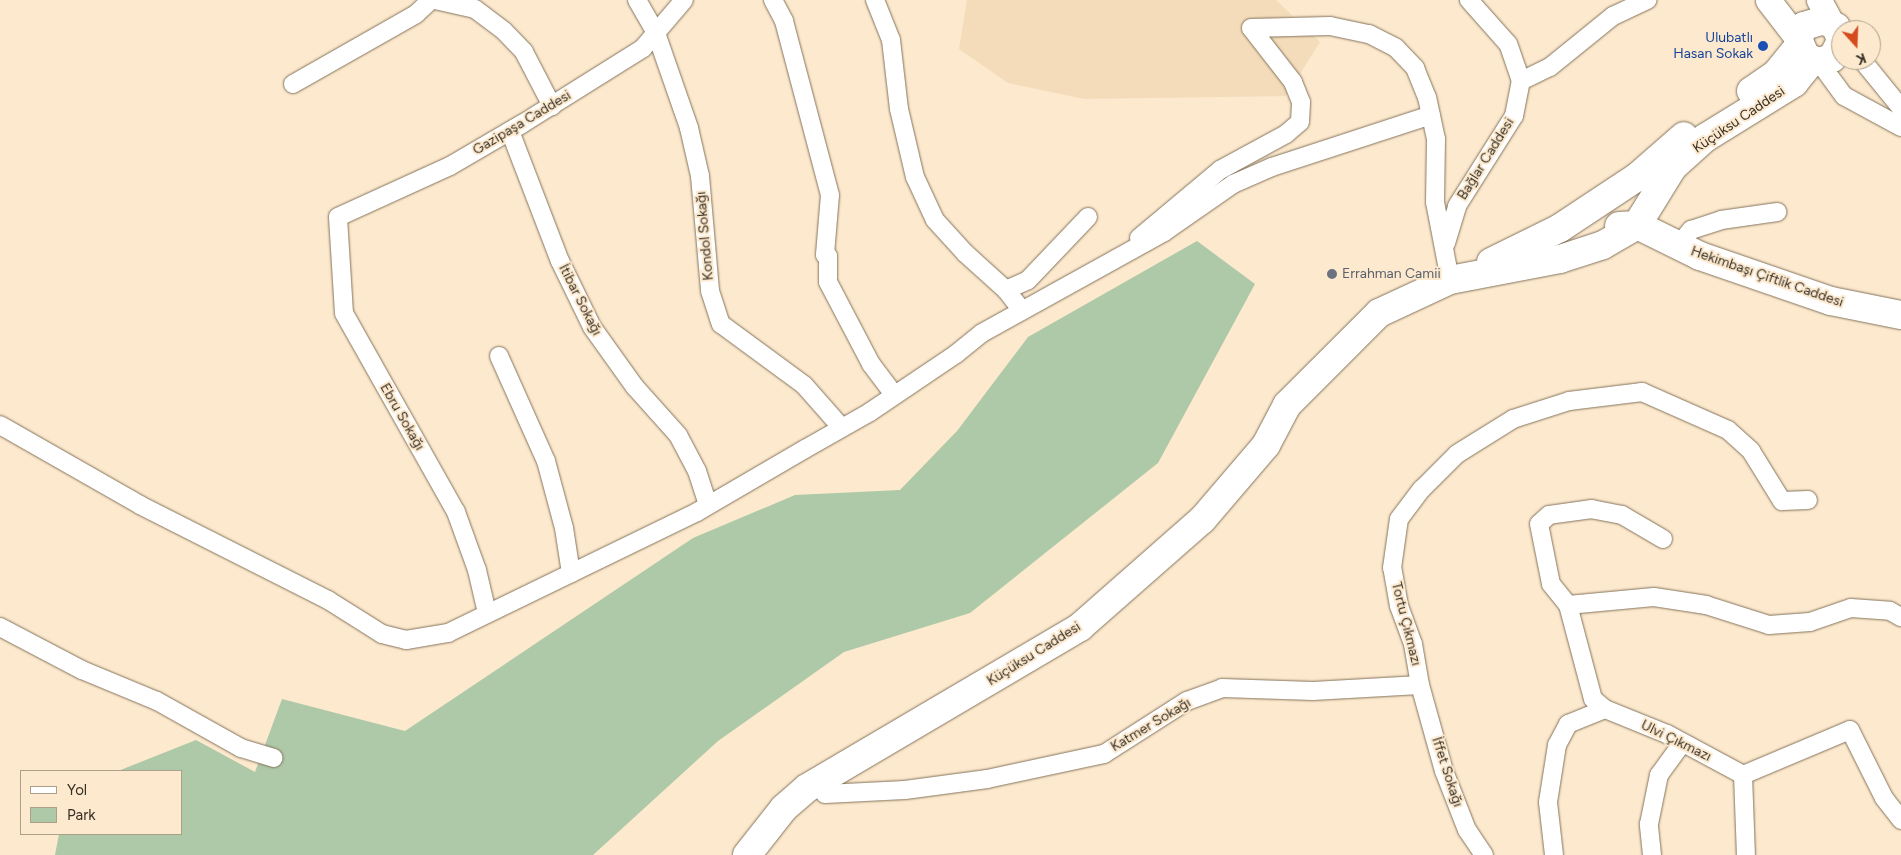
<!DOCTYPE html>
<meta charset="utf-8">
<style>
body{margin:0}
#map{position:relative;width:1901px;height:855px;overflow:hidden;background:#fce9ce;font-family:Figtree,sans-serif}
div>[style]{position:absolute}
.built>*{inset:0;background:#f4dcbb}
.green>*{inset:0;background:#aec9a8}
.roads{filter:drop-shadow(0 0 1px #84735b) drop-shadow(0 0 1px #84735b)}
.minor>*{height:18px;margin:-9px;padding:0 9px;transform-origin:9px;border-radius:9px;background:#fff}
.secondary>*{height:25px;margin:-12.5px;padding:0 12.5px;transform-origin:12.5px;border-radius:12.5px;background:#fff}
.primary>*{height:28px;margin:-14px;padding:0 14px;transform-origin:14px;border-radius:14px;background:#fff}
.dots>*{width:14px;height:14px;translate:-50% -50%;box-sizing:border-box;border:2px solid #fce9ce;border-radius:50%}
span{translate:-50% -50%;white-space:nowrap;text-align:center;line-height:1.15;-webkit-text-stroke:4px #fce9ce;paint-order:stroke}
.transit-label{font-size:14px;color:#164399}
.right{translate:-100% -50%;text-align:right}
.street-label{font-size:14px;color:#372f25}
.worship-label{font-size:14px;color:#5b616d}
.left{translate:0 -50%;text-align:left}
.legend{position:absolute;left:20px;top:770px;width:162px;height:65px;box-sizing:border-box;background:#fce9ce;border:1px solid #ad9f8a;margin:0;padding:6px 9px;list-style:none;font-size:15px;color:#372f25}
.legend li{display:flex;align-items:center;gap:10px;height:25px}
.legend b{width:25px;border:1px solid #ad9f8a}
.north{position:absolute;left:1831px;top:20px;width:50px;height:50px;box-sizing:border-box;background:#fce9ce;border:1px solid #ad9f8a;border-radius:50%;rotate:160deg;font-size:14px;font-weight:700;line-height:20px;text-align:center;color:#372f25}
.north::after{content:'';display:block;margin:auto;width:18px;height:22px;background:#d44c1e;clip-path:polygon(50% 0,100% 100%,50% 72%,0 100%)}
</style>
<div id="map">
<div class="built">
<div style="clip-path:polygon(967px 0,1276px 0,1320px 42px,1286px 96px,1084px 99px,1008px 83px,959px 49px)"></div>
</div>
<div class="green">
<div style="clip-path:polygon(1197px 241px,1255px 284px,1158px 463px,970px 613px,844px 652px,718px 741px,593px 855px,55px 855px,59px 834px,181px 834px,181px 771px,118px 771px,196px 740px,255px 772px,282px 699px,405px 731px,693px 538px,795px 495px,900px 490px,957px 431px,1028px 337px)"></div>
</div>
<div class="roads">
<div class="minor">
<div style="left:435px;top:0;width:41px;rotate:12.7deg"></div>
<div style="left:475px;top:9px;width:36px;rotate:37deg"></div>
<div style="left:504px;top:31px;width:29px;rotate:46deg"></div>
<div style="left:524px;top:52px;width:61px;rotate:62.6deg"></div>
<div style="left:637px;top:0;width:38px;rotate:60deg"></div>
<div style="left:656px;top:33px;width:101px;rotate:70.8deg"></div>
<div style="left:689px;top:128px;width:49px;rotate:77.1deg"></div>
<div style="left:700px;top:176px;width:115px;rotate:85deg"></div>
<div style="left:710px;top:291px;width:35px;rotate:72deg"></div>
<div style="left:721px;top:324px;width:103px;rotate:36.3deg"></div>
<div style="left:804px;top:385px;width:56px;rotate:48.6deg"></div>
<div style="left:773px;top:0;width:24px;rotate:62deg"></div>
<div style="left:784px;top:21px;width:180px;rotate:75.2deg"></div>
<div style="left:830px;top:195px;width:60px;rotate:94.8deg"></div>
<div style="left:825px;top:255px;width:3px;rotate:18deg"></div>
<div style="left:828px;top:256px;width:26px;rotate:90deg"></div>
<div style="left:828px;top:282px;width:93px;rotate:62.3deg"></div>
<div style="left:871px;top:364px;width:36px;rotate:53deg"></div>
<div style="left:875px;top:0;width:43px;rotate:68.2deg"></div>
<div style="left:891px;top:40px;width:69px;rotate:83.4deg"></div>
<div style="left:899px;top:109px;width:70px;rotate:76.8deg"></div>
<div style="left:915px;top:177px;width:47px;rotate:65.1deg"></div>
<div style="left:935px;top:220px;width:45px;rotate:47.7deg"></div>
<div style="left:965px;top:253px;width:55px;rotate:42.1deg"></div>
<div style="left:1006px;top:290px;width:24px;rotate:52deg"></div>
<div style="left:1251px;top:28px;width:79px;rotate:-1.5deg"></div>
<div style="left:1330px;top:26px;width:40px;rotate:12deg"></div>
<div style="left:1369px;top:34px;width:30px;rotate:27deg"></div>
<div style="left:1396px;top:48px;width:28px;rotate:46deg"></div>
<div style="left:1415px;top:68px;width:31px;rotate:68deg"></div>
<div style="left:1427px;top:97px;width:43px;rotate:77.9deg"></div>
<div style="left:1436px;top:139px;width:63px;rotate:90.9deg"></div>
<div style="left:1435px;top:202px;width:79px;rotate:79.1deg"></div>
<div style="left:1862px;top:60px;width:62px;rotate:50.9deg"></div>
<div style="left:1819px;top:62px;width:42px;rotate:53.7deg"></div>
<div style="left:1844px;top:96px;width:65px;rotate:28.5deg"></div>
<div style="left:1521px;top:81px;width:32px;rotate:-26deg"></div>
<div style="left:1550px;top:67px;width:81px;rotate:-39deg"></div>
<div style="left:1613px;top:16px;width:38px;rotate:-25deg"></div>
<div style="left:293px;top:84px;width:142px;rotate:-29.6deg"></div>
<div style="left:416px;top:14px;width:21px;rotate:-43deg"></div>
<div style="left:510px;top:131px;width:139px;rotate:69deg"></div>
<div style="left:560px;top:261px;width:73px;rotate:64.1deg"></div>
<div style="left:592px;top:327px;width:74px;rotate:54.4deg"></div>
<div style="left:635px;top:387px;width:64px;rotate:48.1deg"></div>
<div style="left:678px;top:435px;width:41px;rotate:62.2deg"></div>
<div style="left:697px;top:471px;width:35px;rotate:72deg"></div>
<div style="left:1139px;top:238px;width:106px;rotate:-40deg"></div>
<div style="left:1220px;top:170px;width:75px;rotate:-28.6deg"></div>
<div style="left:1286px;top:134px;width:18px;rotate:-41deg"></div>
<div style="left:1300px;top:122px;width:20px;rotate:-87deg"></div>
<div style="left:1301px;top:102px;width:22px;rotate:-112deg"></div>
<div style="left:1293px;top:82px;width:68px;rotate:-127.9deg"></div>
<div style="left:1446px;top:243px;width:39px;rotate:-73deg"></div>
<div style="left:1457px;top:206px;width:107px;rotate:-57.7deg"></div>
<div style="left:1514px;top:116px;width:36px;rotate:-79deg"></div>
<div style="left:1521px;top:81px;width:39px;rotate:-109deg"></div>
<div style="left:1508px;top:44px;width:59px;rotate:-131.6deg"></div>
<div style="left:1678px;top:246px;width:21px;rotate:-51deg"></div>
<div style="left:1691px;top:230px;width:32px;rotate:-18deg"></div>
<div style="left:1721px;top:220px;width:57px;rotate:-8.1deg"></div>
<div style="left:1006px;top:290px;width:24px;rotate:-24deg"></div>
<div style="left:1028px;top:280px;width:87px;rotate:-46.4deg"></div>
<div style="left:499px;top:356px;width:115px;rotate:65.9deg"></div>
<div style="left:546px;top:461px;width:69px;rotate:75deg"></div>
<div style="left:564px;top:528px;width:46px;rotate:81.2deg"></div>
<div style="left:0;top:425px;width:161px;rotate:29.7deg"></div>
<div style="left:140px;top:505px;width:211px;rotate:26.8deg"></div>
<div style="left:328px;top:600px;width:64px;rotate:32.2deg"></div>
<div style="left:382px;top:634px;width:25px;rotate:14deg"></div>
<div style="left:406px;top:640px;width:43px;rotate:-9.5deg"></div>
<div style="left:448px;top:633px;width:277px;rotate:-25.9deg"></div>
<div style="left:697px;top:512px;width:125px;rotate:-30.3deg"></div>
<div style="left:805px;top:449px;width:75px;rotate:-29.6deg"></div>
<div style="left:870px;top:412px;width:104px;rotate:-34deg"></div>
<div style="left:956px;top:354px;width:33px;rotate:-39deg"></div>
<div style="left:982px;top:333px;width:208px;rotate:-29deg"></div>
<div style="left:1164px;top:232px;width:84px;rotate:-34.8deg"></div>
<div style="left:1233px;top:184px;width:43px;rotate:-23.6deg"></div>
<div style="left:1272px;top:167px;width:167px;rotate:-18.1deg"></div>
<div style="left:1663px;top:539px;width:48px;rotate:-149.7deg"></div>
<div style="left:1622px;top:515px;width:31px;rotate:-169deg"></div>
<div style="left:1592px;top:509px;width:43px;rotate:172.1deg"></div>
<div style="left:1549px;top:515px;width:13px;rotate:138deg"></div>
<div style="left:1539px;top:524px;width:61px;rotate:78.7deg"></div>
<div style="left:1551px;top:584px;width:27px;rotate:51deg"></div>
<div style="left:1568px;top:605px;width:97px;rotate:75.1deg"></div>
<div style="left:1593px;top:699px;width:16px;rotate:40deg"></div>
<div style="left:1605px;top:709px;width:67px;rotate:22deg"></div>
<div style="left:1667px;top:734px;width:86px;rotate:28.3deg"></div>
<div style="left:1743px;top:775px;width:116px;rotate:-22.8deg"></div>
<div style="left:1850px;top:730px;width:76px;rotate:63.4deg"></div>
<div style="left:1884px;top:798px;width:28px;rotate:52deg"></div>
<div style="left:1568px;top:605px;width:86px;rotate:-5.3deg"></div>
<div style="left:1654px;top:597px;width:53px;rotate:8.7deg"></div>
<div style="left:1706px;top:605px;width:66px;rotate:17.6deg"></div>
<div style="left:1769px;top:625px;width:41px;rotate:-4.2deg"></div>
<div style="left:1810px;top:622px;width:43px;rotate:-18.9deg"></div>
<div style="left:1851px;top:608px;width:39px;rotate:4deg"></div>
<div style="left:1890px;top:611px;width:13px;rotate:29deg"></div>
<div style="left:487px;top:613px;width:44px;rotate:-103.1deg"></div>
<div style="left:477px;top:570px;width:62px;rotate:-109.9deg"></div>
<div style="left:456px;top:512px;width:228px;rotate:-119.4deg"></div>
<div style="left:344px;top:313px;width:96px;rotate:-93.6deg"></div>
<div style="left:338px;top:217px;width:123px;rotate:-24.5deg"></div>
<div style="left:450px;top:166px;width:83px;rotate:-30.3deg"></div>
<div style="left:522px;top:124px;width:143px;rotate:-32.1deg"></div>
<div style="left:643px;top:48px;width:63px;rotate:-49.5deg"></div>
<div style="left:0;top:627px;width:93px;rotate:27.7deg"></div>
<div style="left:82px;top:670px;width:81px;rotate:22.5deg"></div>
<div style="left:157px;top:701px;width:96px;rotate:29.2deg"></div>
<div style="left:241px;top:748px;width:34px;rotate:17deg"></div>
<div style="left:1743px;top:775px;width:80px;rotate:87.9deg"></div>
<div style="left:825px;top:794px;width:80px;rotate:-2.9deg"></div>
<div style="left:905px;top:790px;width:83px;rotate:-7.6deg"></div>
<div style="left:987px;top:779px;width:120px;rotate:-12.1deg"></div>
<div style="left:1104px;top:754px;width:98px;rotate:-32.6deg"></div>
<div style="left:1187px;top:701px;width:37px;rotate:-20deg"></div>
<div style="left:1222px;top:688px;width:91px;rotate:1.9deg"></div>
<div style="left:1313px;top:691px;width:107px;rotate:-3.2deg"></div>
<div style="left:1484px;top:855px;width:30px;rotate:-124deg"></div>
<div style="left:1467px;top:830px;width:63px;rotate:-111.3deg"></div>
<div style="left:1444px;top:771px;width:89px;rotate:-105.6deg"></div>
<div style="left:1420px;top:685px;width:42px;rotate:-99.7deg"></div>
<div style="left:1413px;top:644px;width:40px;rotate:-110.2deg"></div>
<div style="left:1399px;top:606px;width:39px;rotate:-100deg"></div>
<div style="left:1392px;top:568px;width:49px;rotate:-81.9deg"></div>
<div style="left:1399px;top:519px;width:38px;rotate:-53deg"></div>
<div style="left:1422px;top:489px;width:49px;rotate:-45deg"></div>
<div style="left:1457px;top:454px;width:66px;rotate:-32deg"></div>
<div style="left:1513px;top:419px;width:59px;rotate:-17.8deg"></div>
<div style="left:1569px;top:401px;width:74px;rotate:-7deg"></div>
<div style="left:1642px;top:392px;width:94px;rotate:23.8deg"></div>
<div style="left:1728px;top:430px;width:31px;rotate:42deg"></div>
<div style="left:1751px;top:451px;width:59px;rotate:58.2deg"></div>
<div style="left:1782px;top:501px;width:26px;rotate:-2deg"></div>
<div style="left:1554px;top:855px;width:53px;rotate:-96.5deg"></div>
<div style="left:1548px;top:802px;width:58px;rotate:-81deg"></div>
<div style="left:1557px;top:745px;width:24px;rotate:-62deg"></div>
<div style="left:1568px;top:724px;width:40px;rotate:-22deg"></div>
<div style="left:1652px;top:855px;width:31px;rotate:-96deg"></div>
<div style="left:1649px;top:824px;width:50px;rotate:-78.5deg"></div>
<div style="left:1659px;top:775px;width:39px;rotate:-54deg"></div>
</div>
<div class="secondary">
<div style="left:1768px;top:0;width:49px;rotate:52.4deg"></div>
<div style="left:1819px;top:0;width:26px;rotate:62deg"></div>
</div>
<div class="primary">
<div style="left:1841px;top:40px;width:14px;rotate:-111deg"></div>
<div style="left:1836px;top:27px;width:14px;rotate:-150deg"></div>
<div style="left:1824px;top:20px;width:21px;rotate:163deg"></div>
<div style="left:1804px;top:26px;width:14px;rotate:115deg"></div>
<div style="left:1798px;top:39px;width:20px;rotate:66deg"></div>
<div style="left:1806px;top:57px;width:14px;rotate:21deg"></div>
<div style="left:1819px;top:62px;width:14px;rotate:-17deg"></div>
<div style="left:1832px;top:58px;width:19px;rotate:-62deg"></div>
<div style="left:1751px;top:91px;width:30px;rotate:-34deg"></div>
<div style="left:1776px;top:74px;width:36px;rotate:-51deg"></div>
<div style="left:1619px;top:226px;width:18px;rotate:-3deg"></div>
<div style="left:1637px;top:225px;width:70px;rotate:26.2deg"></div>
<div style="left:1700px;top:256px;width:139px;rotate:19deg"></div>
<div style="left:1831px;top:301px;width:71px;rotate:11.3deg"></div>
<div style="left:1491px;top:262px;width:77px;rotate:-26.2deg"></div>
<div style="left:1560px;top:228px;width:92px;rotate:-33.5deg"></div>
<div style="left:1637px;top:177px;width:62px;rotate:-41.1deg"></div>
<div style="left:747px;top:855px;width:60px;rotate:-51.8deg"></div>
<div style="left:784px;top:808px;width:30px;rotate:-41deg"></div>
<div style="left:807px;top:788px;width:317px;rotate:-30.5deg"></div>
<div style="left:1080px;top:627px;width:162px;rotate:-41.3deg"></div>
<div style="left:1202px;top:520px;width:99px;rotate:-49.5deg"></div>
<div style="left:1266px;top:445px;width:45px;rotate:-62.3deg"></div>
<div style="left:1287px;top:405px;width:130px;rotate:-45deg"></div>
<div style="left:1379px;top:313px;width:78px;rotate:-24.9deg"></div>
<div style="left:1450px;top:280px;width:112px;rotate:-10.8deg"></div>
<div style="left:1560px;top:259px;width:45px;rotate:-18deg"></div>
<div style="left:1603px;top:245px;width:39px;rotate:-30deg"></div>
<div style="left:1637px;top:225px;width:68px;rotate:-58.2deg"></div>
<div style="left:1673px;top:167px;width:43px;rotate:-42.2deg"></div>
<div style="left:1705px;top:138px;width:105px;rotate:-31.7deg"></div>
<div style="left:1794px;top:83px;width:28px;rotate:-51deg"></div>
</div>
</div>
<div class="dots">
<div style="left:1763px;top:46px;background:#1a4fb4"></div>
<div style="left:1332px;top:274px;background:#6b7280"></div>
</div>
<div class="transit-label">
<span class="right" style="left:1753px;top:46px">Ulubatlı<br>Hasan Sokak</span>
</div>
<div class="street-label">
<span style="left:1739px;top:120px;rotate:-34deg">Küçüksu Caddesi</span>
<span style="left:522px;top:123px;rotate:-31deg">Gazipaşa Caddesi</span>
<span style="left:1486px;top:159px;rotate:-58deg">Bağlar Caddesi</span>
<span style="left:705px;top:236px;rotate:-95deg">Kondol Sokağı</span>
<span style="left:1767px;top:277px;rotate:19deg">Hekimbaşı Çiftlik Caddesi</span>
<span style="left:580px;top:300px;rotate:63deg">İtibar Sokağı</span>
<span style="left:402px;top:417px;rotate:60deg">Ebru Sokağı</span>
<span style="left:1406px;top:624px;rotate:76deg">Tortu Çıkmazı</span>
<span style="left:1034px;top:654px;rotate:-32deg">Küçüksu Caddesi</span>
<span style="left:1151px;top:725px;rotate:-31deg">Katmer Sokağı</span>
<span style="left:1676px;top:741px;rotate:26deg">Ulvi Çıkmazı</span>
<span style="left:1447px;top:772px;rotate:72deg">İffet Sokağı</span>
</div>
<div class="worship-label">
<span class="left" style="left:1342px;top:274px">Errahman Camii</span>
</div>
<ul class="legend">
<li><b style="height:6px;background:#fff"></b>Yol</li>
<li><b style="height:14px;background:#aec9a8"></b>Park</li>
</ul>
<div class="north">K</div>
</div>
